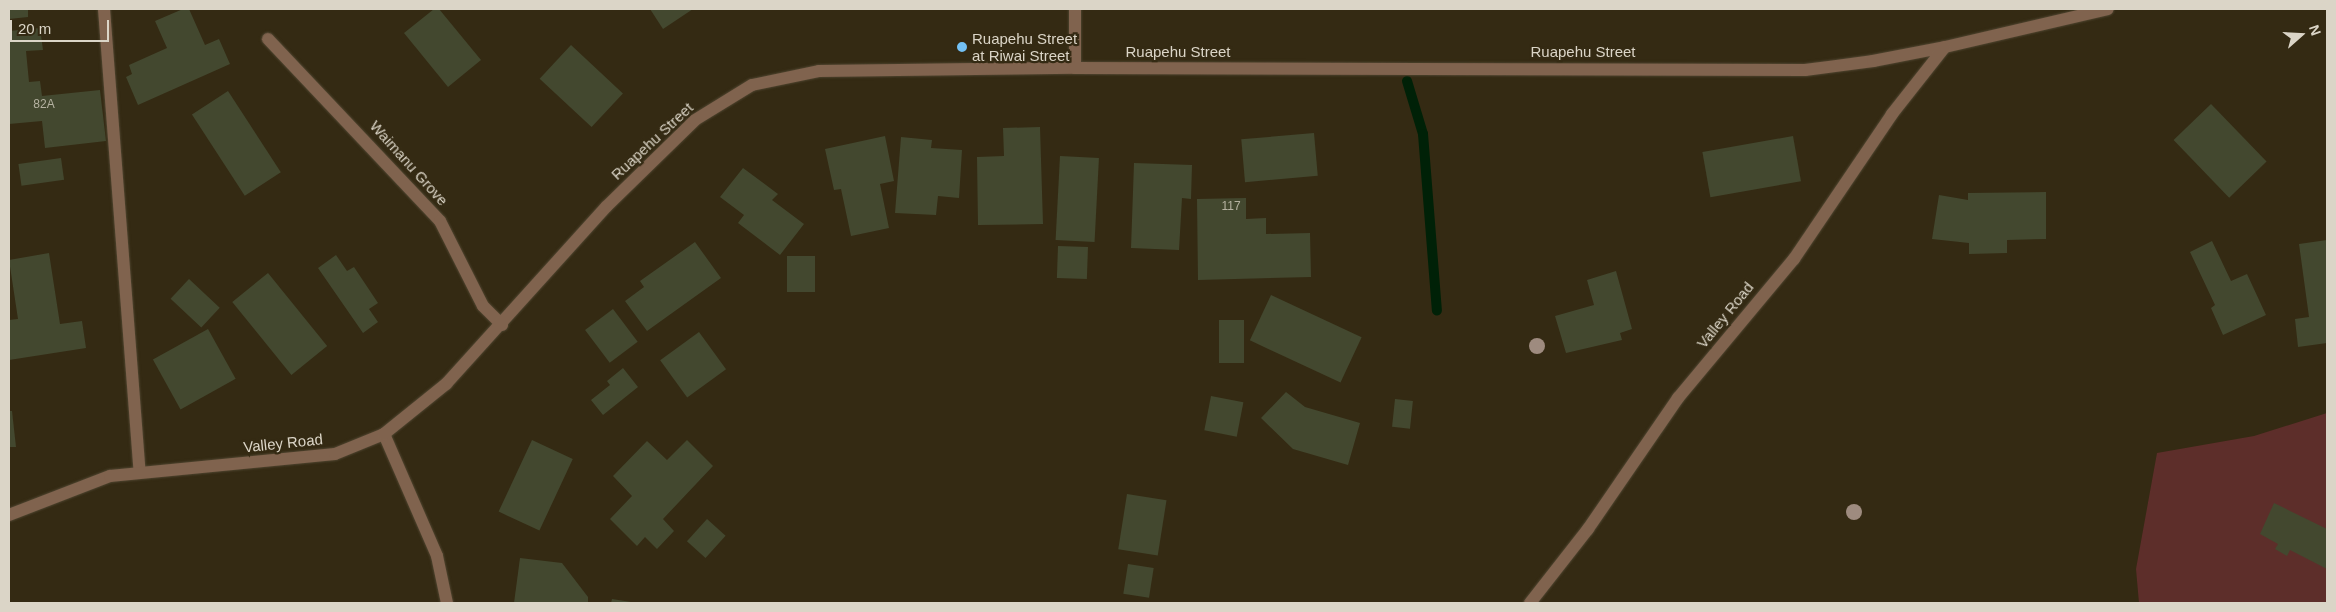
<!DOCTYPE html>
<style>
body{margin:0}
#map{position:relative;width:2336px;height:612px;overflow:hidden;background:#342a13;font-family:Helvetica,sans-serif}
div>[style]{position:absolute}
.green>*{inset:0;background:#5d2e2a}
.stream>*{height:10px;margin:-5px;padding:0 5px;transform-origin:5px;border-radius:5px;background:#002107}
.building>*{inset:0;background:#43482f;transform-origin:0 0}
.roads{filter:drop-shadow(0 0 1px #4f4530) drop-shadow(0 0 1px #4f4530)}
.minor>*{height:12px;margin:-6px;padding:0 6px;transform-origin:6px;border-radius:6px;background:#80634e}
.trees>*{width:16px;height:16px;margin:-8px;border-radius:50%;background:#9e8b7f}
.dots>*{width:14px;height:14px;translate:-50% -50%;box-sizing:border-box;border:2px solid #342a13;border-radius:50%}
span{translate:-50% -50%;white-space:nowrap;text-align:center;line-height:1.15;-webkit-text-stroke:4.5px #342a13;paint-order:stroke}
.number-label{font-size:12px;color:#b5b2a1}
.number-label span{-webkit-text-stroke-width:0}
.poi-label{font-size:15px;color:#dbd5c7}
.left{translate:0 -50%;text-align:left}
.street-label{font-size:15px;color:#dbd5c7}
.frame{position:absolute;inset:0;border:10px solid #dbd5c7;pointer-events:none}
.north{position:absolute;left:2276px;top:10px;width:50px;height:50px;-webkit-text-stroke:4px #342a13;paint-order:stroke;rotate:71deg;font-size:14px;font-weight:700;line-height:20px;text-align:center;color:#dbd5c7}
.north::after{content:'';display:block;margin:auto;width:18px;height:22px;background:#dbd5c7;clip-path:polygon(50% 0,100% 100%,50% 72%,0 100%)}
.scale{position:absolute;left:10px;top:20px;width:99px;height:22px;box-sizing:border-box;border:2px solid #dbd5c7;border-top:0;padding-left:6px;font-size:15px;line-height:18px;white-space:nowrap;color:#dbd5c7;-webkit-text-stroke:4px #342a13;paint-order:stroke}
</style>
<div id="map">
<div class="green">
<div style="clip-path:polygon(2327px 413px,2327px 603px,2139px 603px,2136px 569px,2157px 453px,2254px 436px)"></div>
</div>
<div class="stream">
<div style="left:1407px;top:81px;width:55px;rotate:73.2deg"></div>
<div style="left:1423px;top:134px;width:177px;rotate:85.5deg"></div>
</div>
<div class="building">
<div style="clip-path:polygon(9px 9px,28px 9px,28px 17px,9px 19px)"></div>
<div style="clip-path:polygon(183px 9px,189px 9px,205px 45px,219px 39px,230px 64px,138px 105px,126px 77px,132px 74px,129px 65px,167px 48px,155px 21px)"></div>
<div style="clip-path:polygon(434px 9px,439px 9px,481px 60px,448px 87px,404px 33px)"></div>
<div style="clip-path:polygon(650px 9px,693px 9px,663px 29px)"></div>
<div style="clip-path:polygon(40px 28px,43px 50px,26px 51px,29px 82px,40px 81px,42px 96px,100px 90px,106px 141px,45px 148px,42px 121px,9px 124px,9px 31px)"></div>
<div style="left:571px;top:45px;width:71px;height:46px;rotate:43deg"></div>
<div style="left:228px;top:91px;width:97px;height:43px;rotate:57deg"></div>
<div style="left:2211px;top:104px;width:80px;height:52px;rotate:46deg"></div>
<div style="clip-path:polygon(1040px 127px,1043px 224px,978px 225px,977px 157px,1004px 156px,1003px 128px)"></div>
<div style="left:1314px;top:133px;width:43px;height:73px;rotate:85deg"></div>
<div style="clip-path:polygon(885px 136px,894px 181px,880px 184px,889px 228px,851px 236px,841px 189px,834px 190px,825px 149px)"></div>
<div style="left:1793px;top:136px;width:46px;height:92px;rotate:80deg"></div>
<div style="clip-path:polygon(901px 137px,932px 140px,931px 148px,962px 150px,959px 198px,938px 196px,936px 215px,895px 213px)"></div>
<div style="left:1060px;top:156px;width:39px;height:84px;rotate:3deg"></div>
<div style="left:61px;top:158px;width:22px;height:43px;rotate:82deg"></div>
<div style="clip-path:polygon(1134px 163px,1192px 165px,1191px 199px,1182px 198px,1179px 250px,1131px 248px)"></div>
<div style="clip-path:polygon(743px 168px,778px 194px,772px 200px,804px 224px,780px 255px,738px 223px,744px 215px,720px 197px)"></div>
<div style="clip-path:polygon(2046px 192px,2046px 239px,2007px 240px,2007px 253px,1969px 254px,1969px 243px,1932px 239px,1939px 195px,1968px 200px,1968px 193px)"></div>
<div style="clip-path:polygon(1246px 198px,1246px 219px,1266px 218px,1266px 234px,1310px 233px,1311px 277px,1198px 280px,1197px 199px)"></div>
<div style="clip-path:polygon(2327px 240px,2327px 343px,2298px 347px,2295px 319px,2309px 317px,2299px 244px)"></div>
<div style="clip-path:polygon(2212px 241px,2231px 281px,2247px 274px,2266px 315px,2223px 335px,2211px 308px,2215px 305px,2190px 252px)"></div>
<div style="clip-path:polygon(695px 242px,721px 278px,647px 331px,625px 301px,644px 287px,640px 281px)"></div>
<div style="left:1058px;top:246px;width:30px;height:32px;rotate:2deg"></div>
<div style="clip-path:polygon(49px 253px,60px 324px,82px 321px,86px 348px,9px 360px,9px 320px,18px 319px,9px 260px)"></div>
<div style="clip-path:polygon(336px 255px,347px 271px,354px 267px,378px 303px,369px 309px,378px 322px,363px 333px,318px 268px)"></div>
<div style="left:787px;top:256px;width:28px;height:36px"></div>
<div style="clip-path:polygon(1616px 271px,1632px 329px,1620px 333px,1622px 340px,1566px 353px,1555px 316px,1594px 305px,1587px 280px)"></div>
<div style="left:268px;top:273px;width:94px;height:46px;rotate:51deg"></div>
<div style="left:189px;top:279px;width:42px;height:27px;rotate:43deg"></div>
<div style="left:1271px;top:295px;width:100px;height:50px;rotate:25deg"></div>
<div style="left:613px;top:309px;width:41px;height:35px;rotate:53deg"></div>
<div style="left:1219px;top:320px;width:25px;height:43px"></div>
<div style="left:208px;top:329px;width:57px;height:63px;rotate:61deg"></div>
<div style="left:699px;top:332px;width:46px;height:48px;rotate:54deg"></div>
<div style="clip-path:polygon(623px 368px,638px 387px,603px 415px,591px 400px,610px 385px,607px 381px)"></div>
<div style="clip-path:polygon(1286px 392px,1305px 407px,1360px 423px,1348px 465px,1293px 449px,1261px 418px)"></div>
<div style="left:1211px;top:396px;width:33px;height:35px;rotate:11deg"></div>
<div style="left:1395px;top:399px;width:18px;height:28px;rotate:6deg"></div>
<div style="clip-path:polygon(9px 411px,12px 411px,16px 447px,9px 447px)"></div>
<div style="left:532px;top:440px;width:45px;height:79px;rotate:25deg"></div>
<div style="clip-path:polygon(687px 440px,713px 466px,663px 519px,674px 531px,657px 549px,645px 537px,637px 546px,610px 519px,632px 496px,613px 476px,647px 441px,667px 460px)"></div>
<div style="left:1127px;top:494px;width:40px;height:56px;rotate:9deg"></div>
<div style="clip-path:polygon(2274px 503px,2327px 529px,2327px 569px,2290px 550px,2287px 556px,2275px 549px,2278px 544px,2260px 534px)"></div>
<div style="left:707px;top:519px;width:25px;height:30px;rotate:42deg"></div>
<div style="clip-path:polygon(520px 558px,562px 563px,588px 597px,588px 603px,514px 603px)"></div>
<div style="left:1128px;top:564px;width:26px;height:30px;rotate:9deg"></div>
<div style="clip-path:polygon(612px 599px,631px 602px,631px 603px,611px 603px)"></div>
</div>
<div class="roads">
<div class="minor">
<div style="left:104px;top:9px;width:464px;rotate:85.6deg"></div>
<div style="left:1075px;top:9px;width:59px;rotate:90deg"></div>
<div style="left:268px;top:39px;width:250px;rotate:46.6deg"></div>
<div style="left:440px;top:221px;width:95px;rotate:63.2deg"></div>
<div style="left:483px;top:306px;width:27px;rotate:45deg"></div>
<div style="left:384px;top:434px;width:133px;rotate:66.5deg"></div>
<div style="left:437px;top:556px;width:48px;rotate:78deg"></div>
<div style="left:9px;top:515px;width:108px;rotate:-21.1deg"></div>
<div style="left:110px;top:476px;width:226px;rotate:-5.6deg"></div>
<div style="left:335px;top:454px;width:53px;rotate:-22.2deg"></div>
<div style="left:384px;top:434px;width:80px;rotate:-38.9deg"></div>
<div style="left:446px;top:384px;width:239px;rotate:-47.9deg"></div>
<div style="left:606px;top:207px;width:124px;rotate:-44.3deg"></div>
<div style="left:695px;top:120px;width:67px;rotate:-31.6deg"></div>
<div style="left:752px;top:85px;width:68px;rotate:-11.8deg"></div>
<div style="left:819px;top:71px;width:256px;rotate:-0.7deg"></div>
<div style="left:1075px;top:68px;width:730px;rotate:0.16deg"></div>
<div style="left:1805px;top:70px;width:69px;rotate:-7.5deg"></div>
<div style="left:1873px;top:61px;width:73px;rotate:-11deg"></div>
<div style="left:1945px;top:47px;width:167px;rotate:-13.1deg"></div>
<div style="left:1530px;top:603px;width:94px;rotate:-51.9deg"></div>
<div style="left:1588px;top:529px;width:159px;rotate:-55.5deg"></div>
<div style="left:1678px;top:398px;width:181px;rotate:-50.2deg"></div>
<div style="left:1794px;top:259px;width:175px;rotate:-55.9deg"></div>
<div style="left:1892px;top:114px;width:85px;rotate:-51.7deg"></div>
</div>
</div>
<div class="trees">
<div style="left:1537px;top:346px"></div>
<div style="left:1854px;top:512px"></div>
</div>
<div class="dots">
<div style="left:962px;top:47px;background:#73c1f5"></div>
</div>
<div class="number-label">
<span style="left:44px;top:105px">82A</span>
<span style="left:1231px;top:207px">117</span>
</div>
<div class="poi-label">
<span class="left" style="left:972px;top:47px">Ruapehu Street<br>at Riwai Street</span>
</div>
<div class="street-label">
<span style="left:1178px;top:52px">Ruapehu Street</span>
<span style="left:1583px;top:52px">Ruapehu Street</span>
<span style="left:652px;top:141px;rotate:-43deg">Ruapehu Street</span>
<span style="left:409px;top:163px;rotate:48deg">Waimanu Grove</span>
<span style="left:1725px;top:315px;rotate:-51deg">Valley Road</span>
<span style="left:283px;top:443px;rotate:-6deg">Valley Road</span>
</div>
<div class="frame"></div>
<div class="north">N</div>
<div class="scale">20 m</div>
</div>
